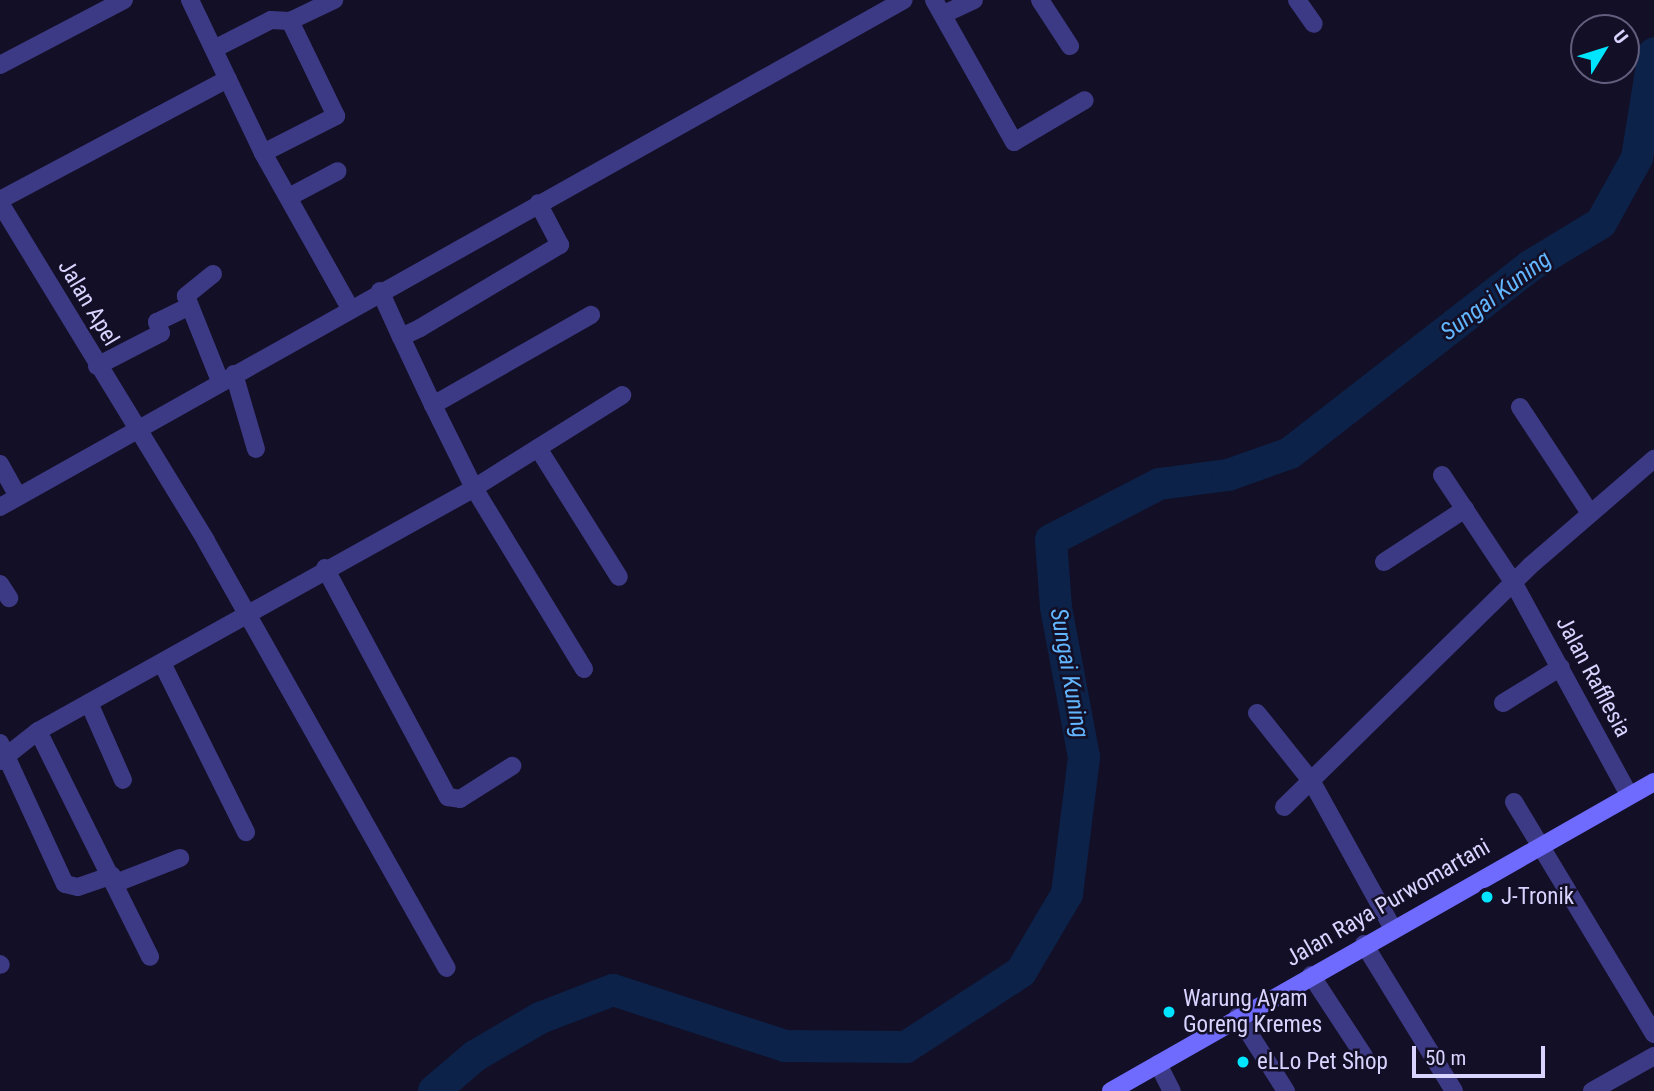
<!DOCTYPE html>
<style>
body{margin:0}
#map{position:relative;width:1654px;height:1091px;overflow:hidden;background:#130f26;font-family:"Roboto Condensed",sans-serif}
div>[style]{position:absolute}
.river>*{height:32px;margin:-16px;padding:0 16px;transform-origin:16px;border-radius:16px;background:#0c2248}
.street>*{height:18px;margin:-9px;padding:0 9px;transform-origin:9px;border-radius:9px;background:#3d3a85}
.secondary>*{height:18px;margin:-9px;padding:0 9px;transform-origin:9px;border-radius:9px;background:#6f6bff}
.dots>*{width:19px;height:19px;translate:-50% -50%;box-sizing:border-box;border:4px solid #130f26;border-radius:50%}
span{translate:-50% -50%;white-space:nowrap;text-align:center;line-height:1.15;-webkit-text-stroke:5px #130f26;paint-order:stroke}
.street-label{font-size:23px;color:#d9d4ff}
.poi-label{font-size:23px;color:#d9d4ff}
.left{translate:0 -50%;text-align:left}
.water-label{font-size:24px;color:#62b6ff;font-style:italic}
.north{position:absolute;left:1570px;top:14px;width:70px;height:70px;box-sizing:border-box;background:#130f26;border:2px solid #625e7d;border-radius:50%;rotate:52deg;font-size:19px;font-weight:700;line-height:28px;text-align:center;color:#d9d4ff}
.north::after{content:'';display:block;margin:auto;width:24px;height:32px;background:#00e5ff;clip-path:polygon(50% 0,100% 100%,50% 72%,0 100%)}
.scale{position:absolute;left:1412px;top:1046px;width:133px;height:32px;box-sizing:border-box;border:4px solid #d9d4ff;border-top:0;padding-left:9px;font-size:21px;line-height:24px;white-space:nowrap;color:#d9d4ff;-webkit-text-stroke:5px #130f26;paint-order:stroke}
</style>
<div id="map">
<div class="river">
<div style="left:434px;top:1091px;width:54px;rotate:-40.5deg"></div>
<div style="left:475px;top:1056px;width:75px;rotate:-30.3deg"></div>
<div style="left:540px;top:1018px;width:78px;rotate:-21deg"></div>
<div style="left:613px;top:990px;width:181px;rotate:18deg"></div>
<div style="left:785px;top:1046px;width:121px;rotate:0.5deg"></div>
<div style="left:906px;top:1047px;width:137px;rotate:-33.1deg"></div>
<div style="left:1021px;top:972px;width:91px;rotate:-59.5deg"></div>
<div style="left:1067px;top:894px;width:138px;rotate:-82.9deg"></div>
<div style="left:1084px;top:757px;width:153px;rotate:-100.6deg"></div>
<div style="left:1056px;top:607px;width:67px;rotate:-94.3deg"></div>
<div style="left:1051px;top:540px;width:122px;rotate:-27.4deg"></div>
<div style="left:1159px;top:484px;width:70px;rotate:-7.4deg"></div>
<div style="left:1228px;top:475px;width:66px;rotate:-19.5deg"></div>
<div style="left:1290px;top:453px;width:304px;rotate:-37.9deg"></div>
<div style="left:1530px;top:266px;width:83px;rotate:-31.2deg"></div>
<div style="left:1601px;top:223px;width:74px;rotate:-61deg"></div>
<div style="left:1637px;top:158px;width:106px;rotate:-80.8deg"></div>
</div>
<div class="street">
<div style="left:190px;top:0;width:170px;rotate:64.5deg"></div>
<div style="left:263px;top:153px;width:178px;rotate:60.7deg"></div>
<div style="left:934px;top:0;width:163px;rotate:60.6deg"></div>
<div style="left:1014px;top:142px;width:82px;rotate:-30.6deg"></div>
<div style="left:1040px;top:0;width:55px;rotate:56.9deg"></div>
<div style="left:1297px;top:0;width:29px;rotate:55deg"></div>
<div style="left:944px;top:14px;width:33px;rotate:-25deg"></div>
<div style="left:214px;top:49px;width:64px;rotate:-27deg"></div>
<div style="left:271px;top:20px;width:19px;rotate:3deg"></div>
<div style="left:290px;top:21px;width:49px;rotate:-25.5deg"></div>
<div style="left:0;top:65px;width:140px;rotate:-27.7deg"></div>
<div style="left:263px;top:153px;width:82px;rotate:-26.9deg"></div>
<div style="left:336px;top:116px;width:106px;rotate:-115.8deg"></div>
<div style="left:289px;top:197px;width:55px;rotate:-28deg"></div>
<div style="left:0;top:200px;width:258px;rotate:-28deg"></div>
<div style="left:0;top:203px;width:396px;rotate:58.6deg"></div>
<div style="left:206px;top:541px;width:490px;rotate:60.6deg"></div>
<div style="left:213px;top:274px;width:35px;rotate:141deg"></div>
<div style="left:186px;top:296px;width:92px;rotate:68.2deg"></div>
<div style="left:380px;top:291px;width:51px;rotate:65.5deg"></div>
<div style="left:401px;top:337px;width:21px;rotate:-25deg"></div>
<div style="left:420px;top:328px;width:163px;rotate:-30.7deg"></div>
<div style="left:560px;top:245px;width:47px;rotate:-117.6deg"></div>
<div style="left:401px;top:337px;width:75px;rotate:64.8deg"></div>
<div style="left:97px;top:366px;width:72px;rotate:-27.3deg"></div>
<div style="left:161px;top:333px;width:12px;rotate:-110deg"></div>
<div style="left:157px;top:322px;width:34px;rotate:-26deg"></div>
<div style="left:234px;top:374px;width:78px;rotate:73.7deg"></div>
<div style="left:1520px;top:407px;width:127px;rotate:56.6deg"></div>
<div style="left:538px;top:448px;width:152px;rotate:57.9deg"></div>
<div style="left:0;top:464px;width:37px;rotate:61deg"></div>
<div style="left:1442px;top:475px;width:128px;rotate:56.4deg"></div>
<div style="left:1513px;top:582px;width:243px;rotate:61.4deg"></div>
<div style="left:0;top:507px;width:1036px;rotate:-29.29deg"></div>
<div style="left:1384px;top:562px;width:97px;rotate:-33.2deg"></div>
<div style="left:325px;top:568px;width:260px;rotate:61.8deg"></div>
<div style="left:448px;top:797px;width:12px;rotate:9deg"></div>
<div style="left:460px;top:799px;width:62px;rotate:-32.4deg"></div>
<div style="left:0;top:584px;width:17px;rotate:57deg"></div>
<div style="left:162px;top:663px;width:189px;rotate:63.6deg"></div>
<div style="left:584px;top:669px;width:212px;rotate:-121.3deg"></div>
<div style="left:474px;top:488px;width:93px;rotate:-116.3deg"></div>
<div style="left:433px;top:405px;width:182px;rotate:-29.7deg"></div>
<div style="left:89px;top:703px;width:84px;rotate:66.2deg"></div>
<div style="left:1503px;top:703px;width:68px;rotate:-31.8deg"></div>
<div style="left:1257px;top:713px;width:88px;rotate:51.4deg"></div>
<div style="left:1312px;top:782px;width:166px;rotate:61.1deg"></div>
<div style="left:38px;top:731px;width:252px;rotate:63.6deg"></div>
<div style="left:0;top:743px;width:155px;rotate:65.3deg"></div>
<div style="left:65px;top:884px;width:13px;rotate:13deg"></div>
<div style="left:78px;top:887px;width:36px;rotate:-19deg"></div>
<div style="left:0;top:761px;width:48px;rotate:-38.3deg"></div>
<div style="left:38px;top:731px;width:499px;rotate:-29.1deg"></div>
<div style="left:474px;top:488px;width:175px;rotate:-32.1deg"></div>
<div style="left:1514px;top:802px;width:271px;rotate:58.9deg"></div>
<div style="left:1284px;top:807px;width:344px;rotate:-44.4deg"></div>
<div style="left:1530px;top:566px;width:164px;rotate:-40.8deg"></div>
<div style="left:116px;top:883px;width:69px;rotate:-21.3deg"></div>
<div style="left:1364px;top:944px;width:172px;rotate:58.5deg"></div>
<div style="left:0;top:964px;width:1px;rotate:45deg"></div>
<div style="left:1311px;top:975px;width:97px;rotate:56.8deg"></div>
<div style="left:1238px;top:1016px;width:89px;rotate:57.4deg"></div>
<div style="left:1158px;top:1064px;width:30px;rotate:63deg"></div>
<div style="left:1592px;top:1091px;width:71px;rotate:-29.4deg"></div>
</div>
<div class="secondary">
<div style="left:1111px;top:1091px;width:625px;rotate:-29.64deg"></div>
</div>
<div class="dots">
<div style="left:1487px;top:897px;background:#00e5ff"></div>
<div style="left:1169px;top:1012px;background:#00e5ff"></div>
<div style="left:1243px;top:1062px;background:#00e5ff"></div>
</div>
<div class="street-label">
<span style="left:88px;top:303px;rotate:59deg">Jalan Apel</span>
<span style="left:1593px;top:677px;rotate:62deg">Jalan Rafflesia</span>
<span style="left:1388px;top:903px;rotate:-30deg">Jalan Raya Purwomartani</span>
</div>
<div class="poi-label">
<span class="left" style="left:1501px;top:897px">J-Tronik</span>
<span class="left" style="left:1183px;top:1012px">Warung Ayam<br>Goreng Kremes</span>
<span class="left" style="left:1257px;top:1062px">eLLo Pet Shop</span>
</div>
<div class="water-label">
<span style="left:1496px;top:296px;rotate:-37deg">Sungai Kuning</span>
<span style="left:1069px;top:673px;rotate:80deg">Sungai Kuning</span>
</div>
<div class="north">U</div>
<div class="scale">50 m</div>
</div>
